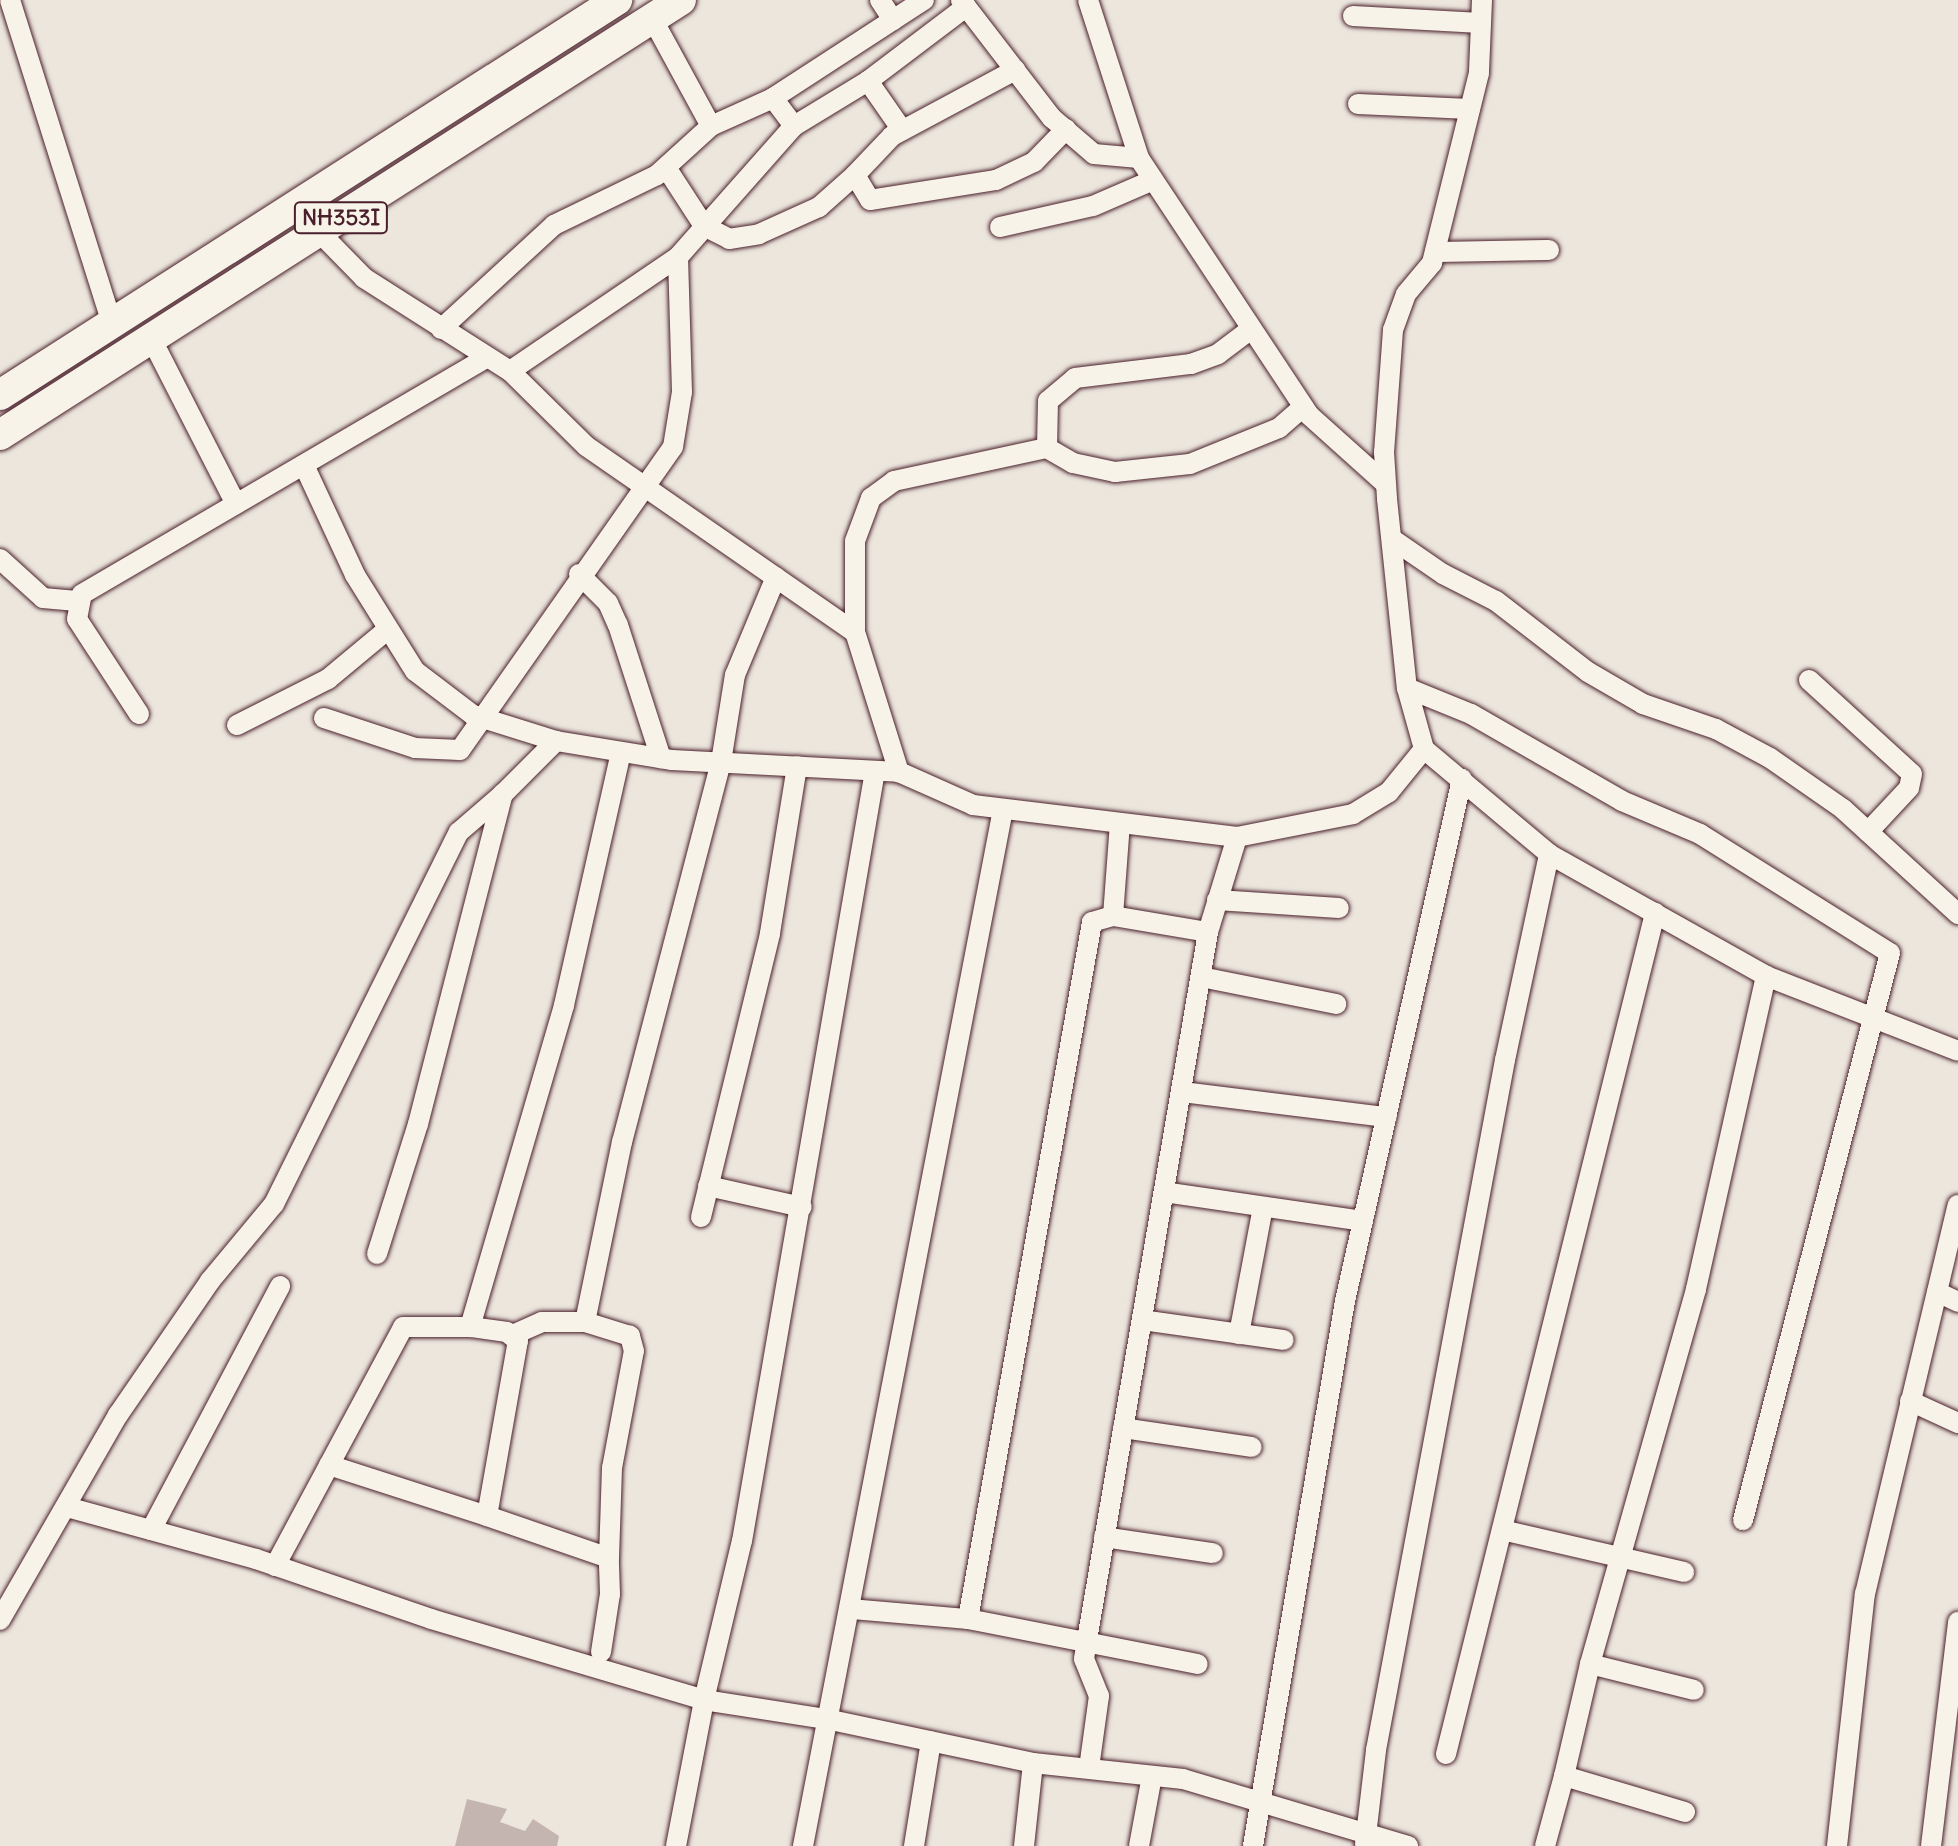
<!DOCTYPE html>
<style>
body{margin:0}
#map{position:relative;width:1958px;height:1846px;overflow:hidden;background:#ece6dd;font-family:Delius,sans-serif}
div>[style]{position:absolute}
.building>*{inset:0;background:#c4b5b0}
.roads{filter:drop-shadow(0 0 2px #4a1f2b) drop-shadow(0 0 2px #4a1f2b)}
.minor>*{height:20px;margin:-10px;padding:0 10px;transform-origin:10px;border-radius:10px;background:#f7f3e8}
.highway>*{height:30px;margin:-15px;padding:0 15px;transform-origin:15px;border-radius:15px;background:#f7f3e8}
span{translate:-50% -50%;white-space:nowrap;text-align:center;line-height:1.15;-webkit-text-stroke:8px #f7f3e8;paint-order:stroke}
.shield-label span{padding:2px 6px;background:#f7f3e8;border:2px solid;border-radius:6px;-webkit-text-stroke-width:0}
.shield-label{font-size:22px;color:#4a1f2b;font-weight:700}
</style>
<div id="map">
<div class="building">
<div style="clip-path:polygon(467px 1799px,507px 1809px,500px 1822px,525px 1831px,533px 1819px,559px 1836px,557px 1846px,455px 1846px)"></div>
</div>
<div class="roads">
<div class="minor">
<div style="left:10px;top:0;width:342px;rotate:72.5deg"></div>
<div style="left:880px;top:0;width:24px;rotate:57deg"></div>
<div style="left:961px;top:0;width:149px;rotate:52.4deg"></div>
<div style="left:1052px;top:118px;width:55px;rotate:40.6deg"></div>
<div style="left:1094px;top:154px;width:45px;rotate:5.1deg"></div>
<div style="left:1139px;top:158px;width:308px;rotate:56.5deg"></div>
<div style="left:1309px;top:415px;width:103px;rotate:41.9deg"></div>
<div style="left:1088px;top:0;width:166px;rotate:72.1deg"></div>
<div style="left:1482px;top:0;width:73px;rotate:92.4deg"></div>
<div style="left:1479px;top:73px;width:196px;rotate:103.9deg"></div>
<div style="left:1432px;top:263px;width:40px;rotate:130deg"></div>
<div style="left:1406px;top:294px;width:38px;rotate:110deg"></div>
<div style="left:1393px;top:330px;width:122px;rotate:94.2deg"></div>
<div style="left:1384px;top:452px;width:47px;rotate:86.3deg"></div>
<div style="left:1387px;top:499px;width:190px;rotate:84deg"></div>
<div style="left:1407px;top:688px;width:63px;rotate:74.4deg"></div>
<div style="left:1424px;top:749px;width:163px;rotate:40deg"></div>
<div style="left:1549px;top:854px;width:249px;rotate:29.3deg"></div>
<div style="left:1766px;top:976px;width:206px;rotate:21.3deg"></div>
<div style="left:1353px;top:16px;width:128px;rotate:3.1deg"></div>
<div style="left:652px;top:18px;width:123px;rotate:61.4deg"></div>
<div style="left:711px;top:126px;width:68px;rotate:-24.3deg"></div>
<div style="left:773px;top:98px;width:180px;rotate:-33deg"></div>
<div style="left:868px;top:81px;width:60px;rotate:55.2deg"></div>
<div style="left:1358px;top:104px;width:112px;rotate:2.6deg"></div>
<div style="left:794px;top:126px;width:87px;rotate:-31.3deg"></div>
<div style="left:868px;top:81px;width:123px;rotate:-37.1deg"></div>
<div style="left:667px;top:169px;width:68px;rotate:57deg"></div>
<div style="left:704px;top:226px;width:28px;rotate:27deg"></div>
<div style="left:729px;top:239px;width:30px;rotate:-9deg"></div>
<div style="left:759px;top:234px;width:66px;rotate:-24.2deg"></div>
<div style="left:819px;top:207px;width:48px;rotate:-41.6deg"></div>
<div style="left:855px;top:175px;width:29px;rotate:59deg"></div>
<div style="left:870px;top:200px;width:128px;rotate:-9deg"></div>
<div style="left:996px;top:180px;width:42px;rotate:-25.3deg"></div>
<div style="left:1034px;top:162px;width:46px;rotate:-45.9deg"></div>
<div style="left:855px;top:175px;width:54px;rotate:-46.5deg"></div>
<div style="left:892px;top:136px;width:140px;rotate:-28.2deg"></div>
<div style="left:1000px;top:227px;width:95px;rotate:-12.7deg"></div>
<div style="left:1093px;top:206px;width:65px;rotate:-23.4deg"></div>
<div style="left:319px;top:232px;width:64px;rotate:45.6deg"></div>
<div style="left:364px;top:278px;width:173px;rotate:32.5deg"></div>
<div style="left:510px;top:371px;width:107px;rotate:44.6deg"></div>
<div style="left:586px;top:446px;width:327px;rotate:34.7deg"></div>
<div style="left:855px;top:632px;width:147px;rotate:72.6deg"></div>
<div style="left:1435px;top:252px;width:114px;rotate:-1deg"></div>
<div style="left:441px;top:329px;width:154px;rotate:-42.6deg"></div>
<div style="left:554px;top:225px;width:114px;rotate:-25.9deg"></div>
<div style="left:657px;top:175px;width:73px;rotate:-42.2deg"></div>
<div style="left:152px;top:340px;width:184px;rotate:62.9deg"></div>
<div style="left:510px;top:371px;width:203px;rotate:-34.2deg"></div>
<div style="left:678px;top:257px;width:175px;rotate:-48.5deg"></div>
<div style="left:794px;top:126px;width:35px;rotate:-127deg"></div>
<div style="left:1047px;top:448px;width:47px;rotate:-88.8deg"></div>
<div style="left:1048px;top:401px;width:35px;rotate:-40deg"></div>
<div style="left:1075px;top:378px;width:117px;rotate:-6.9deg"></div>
<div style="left:1191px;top:364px;width:29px;rotate:-20deg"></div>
<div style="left:1218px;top:354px;width:39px;rotate:-37deg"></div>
<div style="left:304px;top:465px;width:121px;rotate:65.1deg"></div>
<div style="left:355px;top:575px;width:113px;rotate:58deg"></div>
<div style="left:415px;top:671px;width:73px;rotate:37.2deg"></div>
<div style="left:473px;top:715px;width:87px;rotate:17.4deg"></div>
<div style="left:556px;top:741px;width:118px;rotate:9.3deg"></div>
<div style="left:672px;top:760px;width:227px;rotate:3deg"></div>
<div style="left:899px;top:772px;width:81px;rotate:24deg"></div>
<div style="left:973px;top:805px;width:266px;rotate:6.9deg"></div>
<div style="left:1237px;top:837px;width:118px;rotate:-11.2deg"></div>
<div style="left:1353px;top:814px;width:42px;rotate:-31.4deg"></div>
<div style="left:1389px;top:792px;width:55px;rotate:-50.9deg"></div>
<div style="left:1392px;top:539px;width:62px;rotate:34.5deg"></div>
<div style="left:1443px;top:574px;width:59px;rotate:27deg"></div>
<div style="left:1496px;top:601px;width:116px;rotate:37.7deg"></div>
<div style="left:1588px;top:672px;width:64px;rotate:30.2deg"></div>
<div style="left:1643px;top:704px;width:77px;rotate:18.9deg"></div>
<div style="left:1716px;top:729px;width:61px;rotate:28.2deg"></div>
<div style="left:1770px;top:758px;width:89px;rotate:34.9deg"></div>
<div style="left:1843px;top:809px;width:156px;rotate:42.4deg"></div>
<div style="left:0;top:559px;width:58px;rotate:42.2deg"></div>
<div style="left:43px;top:598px;width:34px;rotate:5deg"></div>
<div style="left:579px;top:574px;width:41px;rotate:45deg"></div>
<div style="left:608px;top:603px;width:24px;rotate:66deg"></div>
<div style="left:618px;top:625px;width:140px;rotate:72.1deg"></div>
<div style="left:855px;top:632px;width:91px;rotate:-90deg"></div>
<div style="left:855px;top:541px;width:46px;rotate:-69.6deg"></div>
<div style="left:871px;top:498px;width:29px;rotate:-36deg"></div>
<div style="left:894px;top:481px;width:157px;rotate:-12.2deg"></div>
<div style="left:1047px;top:448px;width:30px;rotate:30deg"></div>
<div style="left:1073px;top:463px;width:43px;rotate:12.1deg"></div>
<div style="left:1115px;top:472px;width:75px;rotate:-6.1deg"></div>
<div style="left:1190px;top:464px;width:96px;rotate:-22deg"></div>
<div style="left:1279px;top:428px;width:32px;rotate:-41deg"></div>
<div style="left:1809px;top:680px;width:139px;rotate:42.4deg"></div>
<div style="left:1912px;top:774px;width:14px;rotate:102deg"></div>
<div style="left:1909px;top:788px;width:60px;rotate:133deg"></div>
<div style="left:1407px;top:688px;width:69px;rotate:22.1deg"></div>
<div style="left:1471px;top:714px;width:174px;rotate:29.9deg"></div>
<div style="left:1622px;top:801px;width:85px;rotate:22.9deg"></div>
<div style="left:1700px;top:834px;width:224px;rotate:32.1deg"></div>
<div style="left:1890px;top:953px;width:586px;rotate:104.53deg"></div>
<div style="left:139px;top:714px;width:113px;rotate:-123.1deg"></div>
<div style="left:77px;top:619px;width:25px;rotate:-79deg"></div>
<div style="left:82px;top:594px;width:469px;rotate:-30.3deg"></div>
<div style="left:324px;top:718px;width:96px;rotate:18.2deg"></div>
<div style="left:415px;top:748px;width:45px;rotate:2.5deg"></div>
<div style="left:460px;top:750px;width:370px;rotate:-54.9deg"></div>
<div style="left:673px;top:447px;width:56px;rotate:-80.7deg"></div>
<div style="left:682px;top:392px;width:135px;rotate:-91.7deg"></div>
<div style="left:237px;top:725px;width:102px;rotate:-26.8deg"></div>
<div style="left:328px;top:679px;width:77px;rotate:-39.7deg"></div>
<div style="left:1217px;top:900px;width:122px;rotate:3.8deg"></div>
<div style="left:1113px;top:916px;width:96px;rotate:9.6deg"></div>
<div style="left:1201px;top:977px;width:138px;rotate:11.3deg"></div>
<div style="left:1182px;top:1092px;width:206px;rotate:7deg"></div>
<div style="left:708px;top:1186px;width:96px;rotate:12.6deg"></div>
<div style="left:1164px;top:1192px;width:201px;rotate:8.3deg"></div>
<div style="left:701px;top:1217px;width:292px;rotate:-76.3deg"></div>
<div style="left:770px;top:933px;width:169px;rotate:-80.8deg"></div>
<div style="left:377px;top:1254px;width:136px;rotate:-72.5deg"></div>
<div style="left:418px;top:1124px;width:341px;rotate:-75.6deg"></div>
<div style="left:503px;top:794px;width:75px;rotate:-45deg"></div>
<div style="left:1937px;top:1292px;width:23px;rotate:25deg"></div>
<div style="left:1142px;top:1320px;width:143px;rotate:8deg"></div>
<div style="left:585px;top:1322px;width:184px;rotate:-78.4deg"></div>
<div style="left:622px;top:1142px;width:393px;rotate:-75.4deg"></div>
<div style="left:721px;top:762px;width:88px;rotate:-80.9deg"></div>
<div style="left:735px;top:675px;width:106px;rotate:-67.3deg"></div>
<div style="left:1239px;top:1334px;width:129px;rotate:-79.3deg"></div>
<div style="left:1910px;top:1401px;width:53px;rotate:24.6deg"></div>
<div style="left:1123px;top:1428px;width:130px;rotate:8.4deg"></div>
<div style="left:329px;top:1465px;width:166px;rotate:17.9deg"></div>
<div style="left:487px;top:1516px;width:178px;rotate:-80deg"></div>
<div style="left:518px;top:1341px;width:14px;rotate:-141deg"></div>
<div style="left:507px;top:1332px;width:37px;rotate:-172deg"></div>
<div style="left:67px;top:1507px;width:196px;rotate:15.4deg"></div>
<div style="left:256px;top:1559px;width:185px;rotate:18.9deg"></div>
<div style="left:431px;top:1619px;width:285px;rotate:16.5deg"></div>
<div style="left:704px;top:1700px;width:129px;rotate:8.9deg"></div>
<div style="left:831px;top:1720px;width:207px;rotate:12deg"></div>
<div style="left:1033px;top:1763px;width:151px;rotate:6.1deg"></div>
<div style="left:1183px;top:1779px;width:235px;rotate:16.6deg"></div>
<div style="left:487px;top:1516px;width:129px;rotate:19deg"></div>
<div style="left:609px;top:1558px;width:90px;rotate:-88.1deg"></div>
<div style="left:612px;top:1468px;width:119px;rotate:-79.4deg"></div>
<div style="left:634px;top:1351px;width:16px;rotate:-105deg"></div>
<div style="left:630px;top:1336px;width:47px;rotate:-162.7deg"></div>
<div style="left:585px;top:1322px;width:43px;rotate:180deg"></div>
<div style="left:542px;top:1322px;width:30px;rotate:156deg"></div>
<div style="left:151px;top:1530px;width:276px;rotate:-62.1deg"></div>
<div style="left:1502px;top:1530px;width:187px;rotate:13deg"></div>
<div style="left:1104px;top:1537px;width:110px;rotate:8.4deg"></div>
<div style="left:275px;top:1566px;width:271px;rotate:-61.8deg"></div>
<div style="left:403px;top:1327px;width:67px"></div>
<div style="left:470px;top:1327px;width:335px;rotate:-73.7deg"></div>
<div style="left:564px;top:1005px;width:259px;rotate:-77.3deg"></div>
<div style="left:851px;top:1609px;width:117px;rotate:4.9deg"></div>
<div style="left:968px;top:1619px;width:708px;rotate:-79.91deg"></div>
<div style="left:1092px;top:922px;width:22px;rotate:-16deg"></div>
<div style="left:1113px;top:916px;width:93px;rotate:-85.7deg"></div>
<div style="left:968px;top:1619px;width:234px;rotate:11.1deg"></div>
<div style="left:0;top:1620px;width:237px;rotate:-60.1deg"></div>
<div style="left:118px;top:1415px;width:163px;rotate:-55.5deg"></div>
<div style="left:210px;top:1281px;width:100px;rotate:-50.3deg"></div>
<div style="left:274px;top:1204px;width:415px;rotate:-63.6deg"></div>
<div style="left:459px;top:832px;width:58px;rotate:-40.8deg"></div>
<div style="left:601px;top:1652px;width:59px;rotate:-81.2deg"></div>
<div style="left:610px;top:1594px;width:36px;rotate:-92deg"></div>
<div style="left:1590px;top:1664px;width:107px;rotate:14deg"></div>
<div style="left:1446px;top:1754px;width:867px;rotate:-76.04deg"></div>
<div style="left:1089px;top:1768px;width:73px;rotate:-82.1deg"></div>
<div style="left:1099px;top:1696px;width:40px;rotate:-112deg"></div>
<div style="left:1084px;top:1659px;width:19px;rotate:-81deg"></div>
<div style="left:1087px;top:1640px;width:718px;rotate:-80.3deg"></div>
<div style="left:1208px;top:932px;width:99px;rotate:-73deg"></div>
<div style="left:1685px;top:1812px;width:126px;rotate:-163.4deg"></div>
<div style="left:1564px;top:1776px;width:115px;rotate:-76.9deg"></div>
<div style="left:1590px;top:1664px;width:390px;rotate:-74.2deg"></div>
<div style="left:1696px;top:1289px;width:321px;rotate:-77.4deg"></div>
<div style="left:1365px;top:1844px;width:95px;rotate:-83.3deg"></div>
<div style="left:1376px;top:1750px;width:702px;rotate:-79.41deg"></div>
<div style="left:1505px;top:1060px;width:211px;rotate:-77.9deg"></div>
<div style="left:676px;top:1846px;width:149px;rotate:-79.1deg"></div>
<div style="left:704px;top:1700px;width:163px;rotate:-76.6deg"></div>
<div style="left:742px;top:1541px;width:781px;rotate:-80.2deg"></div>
<div style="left:803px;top:1846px;width:1056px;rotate:-79.08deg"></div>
<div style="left:914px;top:1846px;width:106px;rotate:-80.8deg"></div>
<div style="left:1024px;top:1846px;width:83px;rotate:-83.8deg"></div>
<div style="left:1139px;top:1846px;width:71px;rotate:-79.5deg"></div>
<div style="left:1253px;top:1846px;width:553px;rotate:-80.42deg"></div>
<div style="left:1345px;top:1301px;width:535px;rotate:-77.37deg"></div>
<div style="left:1545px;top:1846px;width:73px;rotate:-74.8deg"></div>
<div style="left:1837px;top:1846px;width:254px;rotate:-83.7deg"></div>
<div style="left:1865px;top:1594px;width:400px;rotate:-76.6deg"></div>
<div style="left:1931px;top:1846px;width:226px;rotate:-83.1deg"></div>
</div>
<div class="highway">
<div style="left:0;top:395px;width:733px;rotate:-32.63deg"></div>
<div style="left:0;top:435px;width:808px;rotate:-32.57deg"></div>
</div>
</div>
<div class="shield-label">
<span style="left:341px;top:218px">NH353I</span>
</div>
</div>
